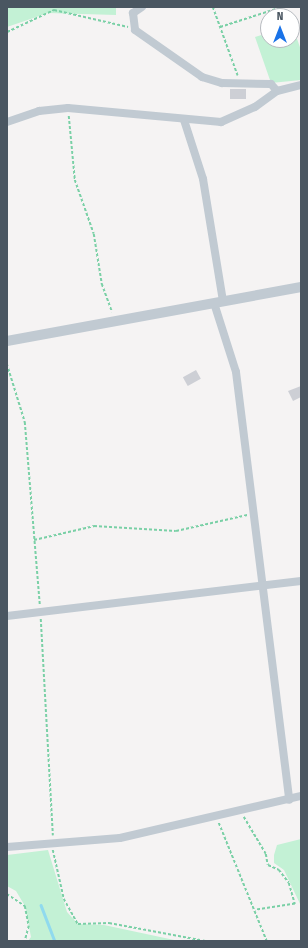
<!DOCTYPE html>
<style>
body{margin:0}
#map{position:relative;width:308px;height:948px;overflow:hidden;background:#f5f3f3;font-family:"Fira Sans Condensed",sans-serif}
div>[style]{position:absolute}
.green>*{inset:0;background:#c3f1d5}
.stream>*{height:2.5px;margin:-1.25px;padding:0 1.25px;transform-origin:1.25px;border-radius:1.25px;background:#90daee}
.building>*{inset:0;background:#cdcfd5;transform-origin:0 0}
.path>*{height:1.5px;margin-top:-0.75px;transform-origin:0;background:repeating-linear-gradient(90deg,#7ad0a6 0 3px,transparent 0 5px)}
.minor>*{height:8px;margin:-4px;padding:0 4px;transform-origin:4px;border-radius:4px;background:#c1cad2}
.tertiary>*{height:10px;margin:-5px;padding:0 5px;transform-origin:5px;border-radius:5px;background:#c1cad2}
span{translate:-50% -50%;white-space:nowrap;text-align:center;line-height:1.15;-webkit-text-stroke:3px #fff;paint-order:stroke}
.frame{position:absolute;inset:0;border:8px solid #4a5661;pointer-events:none}
.north{position:absolute;left:260px;top:8px;width:40px;height:40px;box-sizing:border-box;background:#fff;border:1px solid #b7bbc0;border-radius:50%;rotate:0deg;font-size:11px;font-weight:700;line-height:16px;text-align:center;color:#4a5661}
.north::after{content:'';display:block;margin:auto;width:14px;height:18px;background:#1a73e8;clip-path:polygon(50% 0,100% 100%,50% 72%,0 100%)}
</style>
<div id="map">
<div class="green">
<div style="clip-path:polygon(7px 7px,116px 7px,116px 15px,48px 13px,7px 27px)"></div>
<div style="clip-path:polygon(292px 25px,301px 50px,301px 80px,271px 83px,255px 37px,268px 33px,268px 40px,292px 40px)"></div>
<div style="clip-path:polygon(301px 839px,301px 906px,284px 870px,274px 863px,274px 855px,277px 845px)"></div>
<div style="clip-path:polygon(48px 850px,67px 912px,78px 924px,104px 925px,179px 941px,28px 941px,31px 937px,25px 906px,16px 891px,7px 886px,7px 855px)"></div>
</div>
<div class="stream">
<div style="left:41px;top:905px;width:39px;rotate:69deg"></div>
</div>
<div class="building">
<div style="left:230px;top:89px;width:16px;height:10px"></div>
<div style="left:196px;top:370px;width:10px;height:15px;rotate:61deg"></div>
<div style="clip-path:polygon(301px 386px,301px 397px,293px 401px,288px 391px)"></div>
</div>
<div class="path">
<div style="left:213px;top:7px;width:73px;rotate:70.1deg"></div>
<div style="left:220px;top:27px;width:65px;rotate:-17.9deg"></div>
<div style="left:7px;top:32px;width:52px;rotate:-25.1deg"></div>
<div style="left:54px;top:10px;width:76px;rotate:12.9deg"></div>
<div style="left:69px;top:116px;width:64px;rotate:84.6deg"></div>
<div style="left:75px;top:180px;width:57px;rotate:70.6deg"></div>
<div style="left:94px;top:234px;width:51px;rotate:80.9deg"></div>
<div style="left:102px;top:284px;width:30px;rotate:70deg"></div>
<div style="left:7px;top:364px;width:61px;rotate:72.8deg"></div>
<div style="left:25px;top:422px;width:184px;rotate:85.3deg"></div>
<div style="left:34px;top:540px;width:62px;rotate:-13.1deg"></div>
<div style="left:94px;top:526px;width:82px;rotate:3.5deg"></div>
<div style="left:176px;top:531px;width:73px;rotate:-12.7deg"></div>
<div style="left:41px;top:619px;width:217px;rotate:86.8deg"></div>
<div style="left:244px;top:817px;width:43px;rotate:59.3deg"></div>
<div style="left:266px;top:854px;width:11px;rotate:80deg"></div>
<div style="left:268px;top:865px;width:12px;rotate:24deg"></div>
<div style="left:279px;top:870px;width:16px;rotate:52deg"></div>
<div style="left:289px;top:883px;width:22px;rotate:74deg"></div>
<div style="left:295px;top:904px;width:39px;rotate:171deg"></div>
<div style="left:219px;top:823px;width:127px;rotate:67.9deg"></div>
<div style="left:53px;top:850px;width:50px;rotate:77.3deg"></div>
<div style="left:64px;top:899px;width:29px;rotate:61deg"></div>
<div style="left:78px;top:924px;width:31px;rotate:-2deg"></div>
<div style="left:109px;top:923px;width:98px;rotate:10.6deg"></div>
<div style="left:7px;top:894px;width:22px;rotate:34deg"></div>
<div style="left:25px;top:906px;width:20px;rotate:79deg"></div>
<div style="left:29px;top:926px;width:16px;rotate:105deg"></div>
</div>
<div class="minor">
<div style="left:142px;top:7px;width:11px;rotate:146deg"></div>
<div style="left:133px;top:13px;width:17px;rotate:83deg"></div>
<div style="left:135px;top:30px;width:82px;rotate:35deg"></div>
<div style="left:202px;top:77px;width:21px;rotate:17deg"></div>
<div style="left:222px;top:83px;width:49px;rotate:1.2deg"></div>
<div style="left:271px;top:84px;width:9px;rotate:49deg"></div>
<div style="left:184px;top:120px;width:62px;rotate:72.1deg"></div>
<div style="left:203px;top:179px;width:124px;rotate:80.7deg"></div>
<div style="left:7px;top:122px;width:34px;rotate:-19deg"></div>
<div style="left:39px;top:111px;width:29px;rotate:-6deg"></div>
<div style="left:68px;top:108px;width:154px;rotate:5.2deg"></div>
<div style="left:221px;top:122px;width:37px;rotate:-24deg"></div>
<div style="left:255px;top:107px;width:27px;rotate:-36deg"></div>
<div style="left:277px;top:91px;width:25px;rotate:-14deg"></div>
<div style="left:214px;top:303px;width:72px;rotate:72.3deg"></div>
<div style="left:236px;top:372px;width:431px;rotate:82.9deg"></div>
<div style="left:7px;top:616px;width:296px;rotate:-6.8deg"></div>
<div style="left:7px;top:847px;width:113px;rotate:-4.6deg"></div>
<div style="left:120px;top:838px;width:186px;rotate:-13.1deg"></div>
</div>
<div class="tertiary">
<div style="left:7px;top:341px;width:299px;rotate:-10.4deg"></div>
</div>
<div class="frame"></div>
<div class="north">N</div>
</div>
